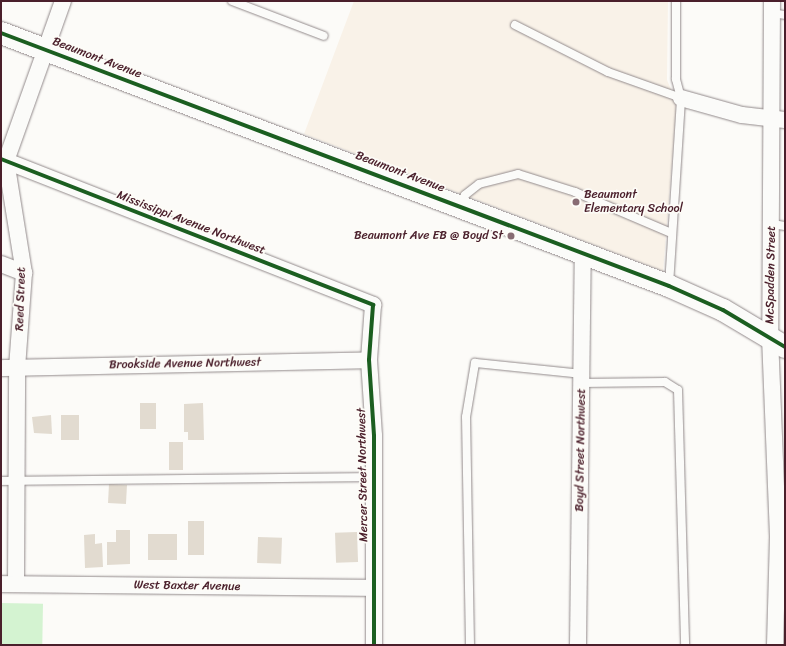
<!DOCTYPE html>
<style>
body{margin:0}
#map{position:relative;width:786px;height:646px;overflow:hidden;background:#fcfbf8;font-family:Sriracha,sans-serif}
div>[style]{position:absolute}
.built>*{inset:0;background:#f9f2e8}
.green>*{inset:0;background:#d4f3d1;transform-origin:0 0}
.building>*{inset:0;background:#e2dbd0;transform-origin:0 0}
.roads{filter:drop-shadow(0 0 1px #928a8b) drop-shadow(0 0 1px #928a8b)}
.lane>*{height:8px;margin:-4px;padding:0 4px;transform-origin:4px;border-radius:4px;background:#fbfbf9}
.street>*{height:16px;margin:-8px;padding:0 8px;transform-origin:8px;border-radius:8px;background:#fbfbf9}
.secondary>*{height:22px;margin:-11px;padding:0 11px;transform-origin:11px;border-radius:11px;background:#fbfbf9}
.cycleway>*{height:4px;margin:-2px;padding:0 2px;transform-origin:2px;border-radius:2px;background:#1b5e20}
.dots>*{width:11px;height:11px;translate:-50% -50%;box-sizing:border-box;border:2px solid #fdfcf7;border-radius:50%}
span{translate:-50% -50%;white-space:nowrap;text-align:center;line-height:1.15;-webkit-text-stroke:3.5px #fdfcf7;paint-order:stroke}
.street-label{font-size:12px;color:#4a1f2b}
.poi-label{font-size:12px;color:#4a1f2b}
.left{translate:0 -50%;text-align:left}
.right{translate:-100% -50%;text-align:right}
.frame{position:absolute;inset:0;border:2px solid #4a1f2b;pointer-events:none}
</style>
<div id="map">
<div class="built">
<div style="clip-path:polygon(354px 1px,668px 1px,667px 80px,677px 103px,663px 271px,304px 134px)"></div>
</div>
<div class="green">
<div style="left:1px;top:603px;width:42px;height:42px;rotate:1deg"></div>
</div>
<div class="building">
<div style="left:140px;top:403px;width:16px;height:26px"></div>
<div style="clip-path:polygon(203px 403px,204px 440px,188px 440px,188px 432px,184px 432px,184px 404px)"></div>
<div style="clip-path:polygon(51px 415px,52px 434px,34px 433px,32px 417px)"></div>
<div style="left:61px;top:415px;width:18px;height:25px"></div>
<div style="left:169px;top:442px;width:14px;height:28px"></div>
<div style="left:109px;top:484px;width:18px;height:19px;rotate:3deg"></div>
<div style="left:188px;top:521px;width:16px;height:34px"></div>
<div style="clip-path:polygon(116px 530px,130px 530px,130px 564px,107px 565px,107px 542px,116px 542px)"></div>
<div style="left:357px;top:532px;width:30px;height:22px;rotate:88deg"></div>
<div style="clip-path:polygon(95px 534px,95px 544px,102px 543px,103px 567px,85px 568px,84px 535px)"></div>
<div style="left:148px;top:534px;width:29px;height:26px"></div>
<div style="left:258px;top:537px;width:24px;height:26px;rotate:2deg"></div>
</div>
<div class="roads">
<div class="lane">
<div style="left:232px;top:1px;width:98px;rotate:20.8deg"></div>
<div style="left:772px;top:13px;width:13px;rotate:9deg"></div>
<div style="left:515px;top:25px;width:104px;rotate:26.8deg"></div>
<div style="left:608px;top:72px;width:77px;rotate:19.6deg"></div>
<div style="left:462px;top:206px;width:11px;rotate:-75deg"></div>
<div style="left:465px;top:195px;width:18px;rotate:-38deg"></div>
<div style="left:479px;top:184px;width:40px;rotate:-14.4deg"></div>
<div style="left:518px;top:174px;width:60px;rotate:17.5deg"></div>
<div style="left:575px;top:192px;width:104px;rotate:23.1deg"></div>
<div style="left:772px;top:224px;width:13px;rotate:9deg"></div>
<div style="left:669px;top:285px;width:187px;rotate:-86.3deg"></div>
<div style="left:681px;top:98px;width:20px;rotate:-105deg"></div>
<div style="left:676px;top:79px;width:78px;rotate:-90deg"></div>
<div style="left:582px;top:383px;width:83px;rotate:-0.7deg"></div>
<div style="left:665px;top:382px;width:15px;rotate:32deg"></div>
<div style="left:678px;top:390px;width:255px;rotate:88.4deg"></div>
<div style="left:1px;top:481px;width:373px;rotate:-0.6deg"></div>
<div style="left:470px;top:645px;width:228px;rotate:-91deg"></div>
<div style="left:466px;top:417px;width:55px;rotate:-80.5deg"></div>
<div style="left:475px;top:363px;width:109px;rotate:5.8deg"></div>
</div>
<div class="street">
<div style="left:772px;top:1px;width:336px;rotate:90.3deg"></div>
<div style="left:770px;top:337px;width:200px;rotate:87.7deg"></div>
<div style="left:778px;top:537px;width:108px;rotate:91.6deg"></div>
<div style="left:681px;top:98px;width:63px;rotate:15.6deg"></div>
<div style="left:742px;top:115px;width:43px;rotate:6.6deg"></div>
<div style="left:1px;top:159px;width:400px;rotate:21.4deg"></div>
<div style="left:373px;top:305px;width:55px;rotate:94.2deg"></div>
<div style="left:369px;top:360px;width:76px;rotate:86.2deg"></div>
<div style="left:374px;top:436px;width:209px;rotate:90deg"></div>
<div style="left:1px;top:264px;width:25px;rotate:21deg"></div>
<div style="left:1px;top:368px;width:368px;rotate:-1.2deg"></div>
<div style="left:16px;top:583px;width:215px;rotate:-89.7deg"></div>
<div style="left:17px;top:368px;width:95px;rotate:-85.8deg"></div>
<div style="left:24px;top:273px;width:113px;rotate:-99.1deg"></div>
<div style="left:6px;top:161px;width:170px;rotate:-70.4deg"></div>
<div style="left:1px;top:584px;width:373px;rotate:0.6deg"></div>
<div style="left:578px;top:645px;width:391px;rotate:-89.3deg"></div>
</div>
<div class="secondary">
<div style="left:1px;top:33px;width:714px;rotate:20.74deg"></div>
<div style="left:669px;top:286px;width:59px;rotate:24deg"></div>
<div style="left:723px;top:310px;width:72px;rotate:30.8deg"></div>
</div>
</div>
<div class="cycleway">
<div style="left:1px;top:33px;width:714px;rotate:20.74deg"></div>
<div style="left:669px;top:286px;width:59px;rotate:24deg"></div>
<div style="left:723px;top:310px;width:72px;rotate:30.8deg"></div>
<div style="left:1px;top:159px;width:400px;rotate:21.4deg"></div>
<div style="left:373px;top:305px;width:55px;rotate:94.2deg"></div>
<div style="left:369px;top:360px;width:76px;rotate:86.2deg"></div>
<div style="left:374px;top:436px;width:209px;rotate:90deg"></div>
</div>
<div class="dots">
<div style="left:576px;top:202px;background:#886c73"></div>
<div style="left:511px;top:236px;background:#886c73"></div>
</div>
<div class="street-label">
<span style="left:97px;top:58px;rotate:21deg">Beaumont Avenue</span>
<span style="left:400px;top:172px;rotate:21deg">Beaumont Avenue</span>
<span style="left:191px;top:223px;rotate:21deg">Mississippi Avenue Northwest</span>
<span style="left:771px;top:275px;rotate:-89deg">McSpadden Street</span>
<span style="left:21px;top:299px;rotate:-88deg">Reed Street</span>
<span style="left:185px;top:364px;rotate:-1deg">Brookside Avenue Northwest</span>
<span style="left:581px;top:450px;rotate:-89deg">Boyd Street Northwest</span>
<span style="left:363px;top:475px;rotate:-91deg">Mercer Street Northwest</span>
<span style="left:187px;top:586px;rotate:1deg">West Baxter Avenue</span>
</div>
<div class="poi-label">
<span class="left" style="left:584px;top:202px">Beaumont<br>Elementary School</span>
<span class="right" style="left:503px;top:236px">Beaumont Ave EB @ Boyd St</span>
</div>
<div class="frame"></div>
</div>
